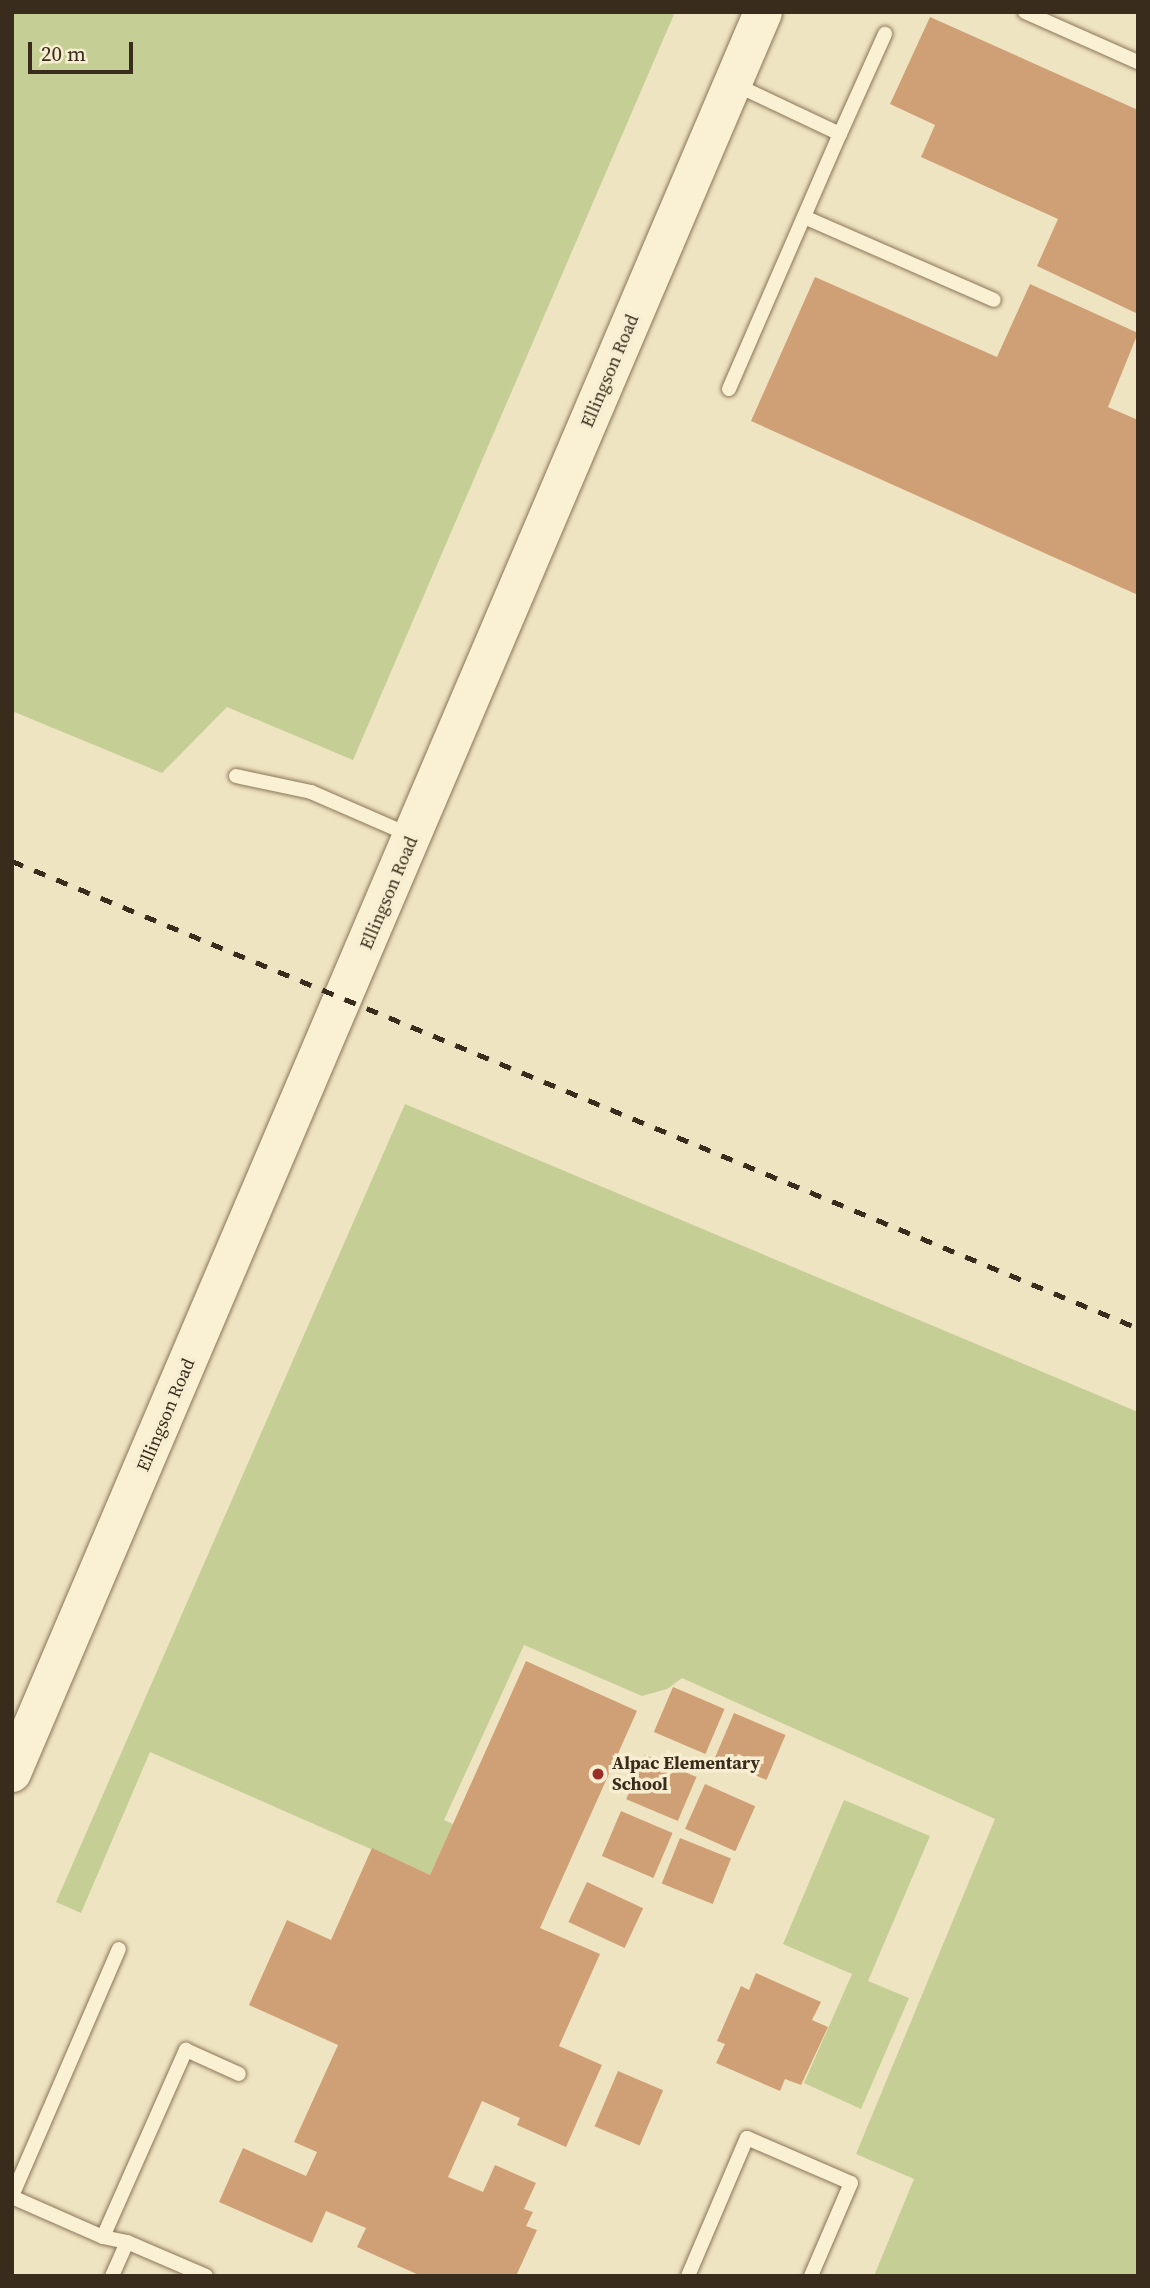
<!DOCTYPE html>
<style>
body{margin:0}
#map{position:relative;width:1150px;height:2288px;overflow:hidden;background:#efe4c2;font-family:"Source Serif 4",serif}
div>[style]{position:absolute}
.green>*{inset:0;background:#c4ce95}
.building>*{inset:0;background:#cfa076;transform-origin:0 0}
.roads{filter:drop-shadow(0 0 2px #8a7558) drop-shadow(0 0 2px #8a7558)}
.lane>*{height:14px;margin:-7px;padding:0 7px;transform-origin:7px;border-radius:7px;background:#faf1d5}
.secondary>*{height:38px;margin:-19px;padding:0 19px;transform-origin:19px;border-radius:19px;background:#faf1d5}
.rail>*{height:5px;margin-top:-2.5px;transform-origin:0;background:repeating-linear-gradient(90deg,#392c1d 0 12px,transparent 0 24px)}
.dots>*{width:19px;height:19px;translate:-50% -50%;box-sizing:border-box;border:4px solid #f7eed1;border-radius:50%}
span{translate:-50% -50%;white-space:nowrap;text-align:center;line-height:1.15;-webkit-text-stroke:7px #f7eed1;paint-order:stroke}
.street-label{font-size:18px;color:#392c1d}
.poi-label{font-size:18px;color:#392c1d;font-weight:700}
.left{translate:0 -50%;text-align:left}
.frame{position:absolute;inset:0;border:14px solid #392c1d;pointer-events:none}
.scale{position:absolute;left:28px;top:42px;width:105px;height:32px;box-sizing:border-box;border:4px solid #392c1d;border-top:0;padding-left:9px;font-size:21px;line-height:24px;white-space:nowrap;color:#392c1d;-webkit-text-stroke:5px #f7eed1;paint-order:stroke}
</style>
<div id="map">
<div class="green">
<div style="clip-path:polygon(12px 12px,675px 12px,353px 760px,227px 707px,162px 773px,12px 711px)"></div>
<div style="clip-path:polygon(405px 1104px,1138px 1412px,1138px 2276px,874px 2276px,914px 2179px,856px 2154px,995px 1819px,682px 1678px,667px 1689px,642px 1696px,524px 1645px,444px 1820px,453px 1824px,430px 1875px,150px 1752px,81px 1913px,56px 1902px)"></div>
<div style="clip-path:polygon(844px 1800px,930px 1836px,868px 1981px,909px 1998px,861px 2109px,804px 2083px,852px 1974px,783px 1944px)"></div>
</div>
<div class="building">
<div style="clip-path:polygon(930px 17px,1138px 110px,1138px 314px,1037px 266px,1058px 219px,921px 157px,935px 125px,890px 104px)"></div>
<div style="clip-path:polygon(815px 277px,997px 357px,1030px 284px,1138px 333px,1108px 407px,1138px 420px,1138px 595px,751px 421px)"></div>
<div style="clip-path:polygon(526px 1661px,637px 1711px,540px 1928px,600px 1954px,559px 2046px,602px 2065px,566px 2147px,517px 2125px,520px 2118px,482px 2101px,448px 2177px,483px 2192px,495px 2165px,536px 2183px,524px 2209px,533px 2212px,526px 2226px,537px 2230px,516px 2276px,421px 2276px,357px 2247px,366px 2228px,326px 2211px,312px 2243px,219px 2202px,243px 2148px,306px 2176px,317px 2152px,294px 2142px,338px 2045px,249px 2005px,287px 1920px,331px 1940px,372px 1848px,430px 1875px)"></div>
<div style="left:673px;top:1687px;width:56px;height:49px;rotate:23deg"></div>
<div style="left:734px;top:1713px;width:56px;height:49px;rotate:23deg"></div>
<div style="left:645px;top:1755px;width:56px;height:48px;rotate:23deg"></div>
<div style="left:705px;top:1784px;width:55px;height:49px;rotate:24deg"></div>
<div style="left:621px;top:1811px;width:56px;height:49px;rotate:23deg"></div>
<div style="left:680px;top:1838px;width:55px;height:49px;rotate:22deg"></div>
<div style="left:587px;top:1882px;width:62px;height:44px;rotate:25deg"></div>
<div style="clip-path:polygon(756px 1973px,821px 2002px,812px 2020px,828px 2027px,801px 2085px,785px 2079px,780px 2091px,716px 2063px,725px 2044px,717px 2041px,741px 1986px,749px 1990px)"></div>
<div style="left:618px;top:2071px;width:49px;height:60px;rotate:23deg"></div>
</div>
<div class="roads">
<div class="lane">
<div style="left:1025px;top:12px;width:124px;rotate:23.9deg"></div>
<div style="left:840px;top:134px;width:110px;rotate:-65.8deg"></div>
<div style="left:804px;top:217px;width:207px;rotate:23.6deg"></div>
<div style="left:729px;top:389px;width:278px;rotate:-66.5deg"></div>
<div style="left:840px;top:134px;width:117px;rotate:-154.7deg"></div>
<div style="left:236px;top:776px;width:77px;rotate:12deg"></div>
<div style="left:311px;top:792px;width:108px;rotate:23.5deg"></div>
<div style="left:12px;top:2196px;width:269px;rotate:-66.6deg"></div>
<div style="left:12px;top:2197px;width:99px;rotate:23.7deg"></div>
<div style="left:103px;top:2237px;width:25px;rotate:12deg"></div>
<div style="left:127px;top:2242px;width:86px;rotate:23.3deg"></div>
<div style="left:103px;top:2237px;width:205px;rotate:-66.1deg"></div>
<div style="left:186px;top:2050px;width:58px;rotate:24.4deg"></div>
<div style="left:112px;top:2276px;width:37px;rotate:-66deg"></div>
<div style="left:688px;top:2276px;width:150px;rotate:-66.9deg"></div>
<div style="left:747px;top:2138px;width:113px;rotate:23.4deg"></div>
<div style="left:851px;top:2183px;width:101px;rotate:113.3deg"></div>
</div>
<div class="secondary">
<div style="left:12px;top:1773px;width:1914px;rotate:-66.9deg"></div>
</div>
</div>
<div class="rail">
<div style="left:12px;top:861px;width:1219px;rotate:22.53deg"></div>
</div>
<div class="dots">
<div style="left:598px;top:1774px;background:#9b2c26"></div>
</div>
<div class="street-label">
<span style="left:610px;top:371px;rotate:-67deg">Ellingson Road</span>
<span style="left:389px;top:893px;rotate:-67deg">Ellingson Road</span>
<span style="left:166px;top:1415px;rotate:-67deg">Ellingson Road</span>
</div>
<div class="poi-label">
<span class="left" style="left:612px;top:1774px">Alpac Elementary<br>School</span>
</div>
<div class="frame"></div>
<div class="scale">20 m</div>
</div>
